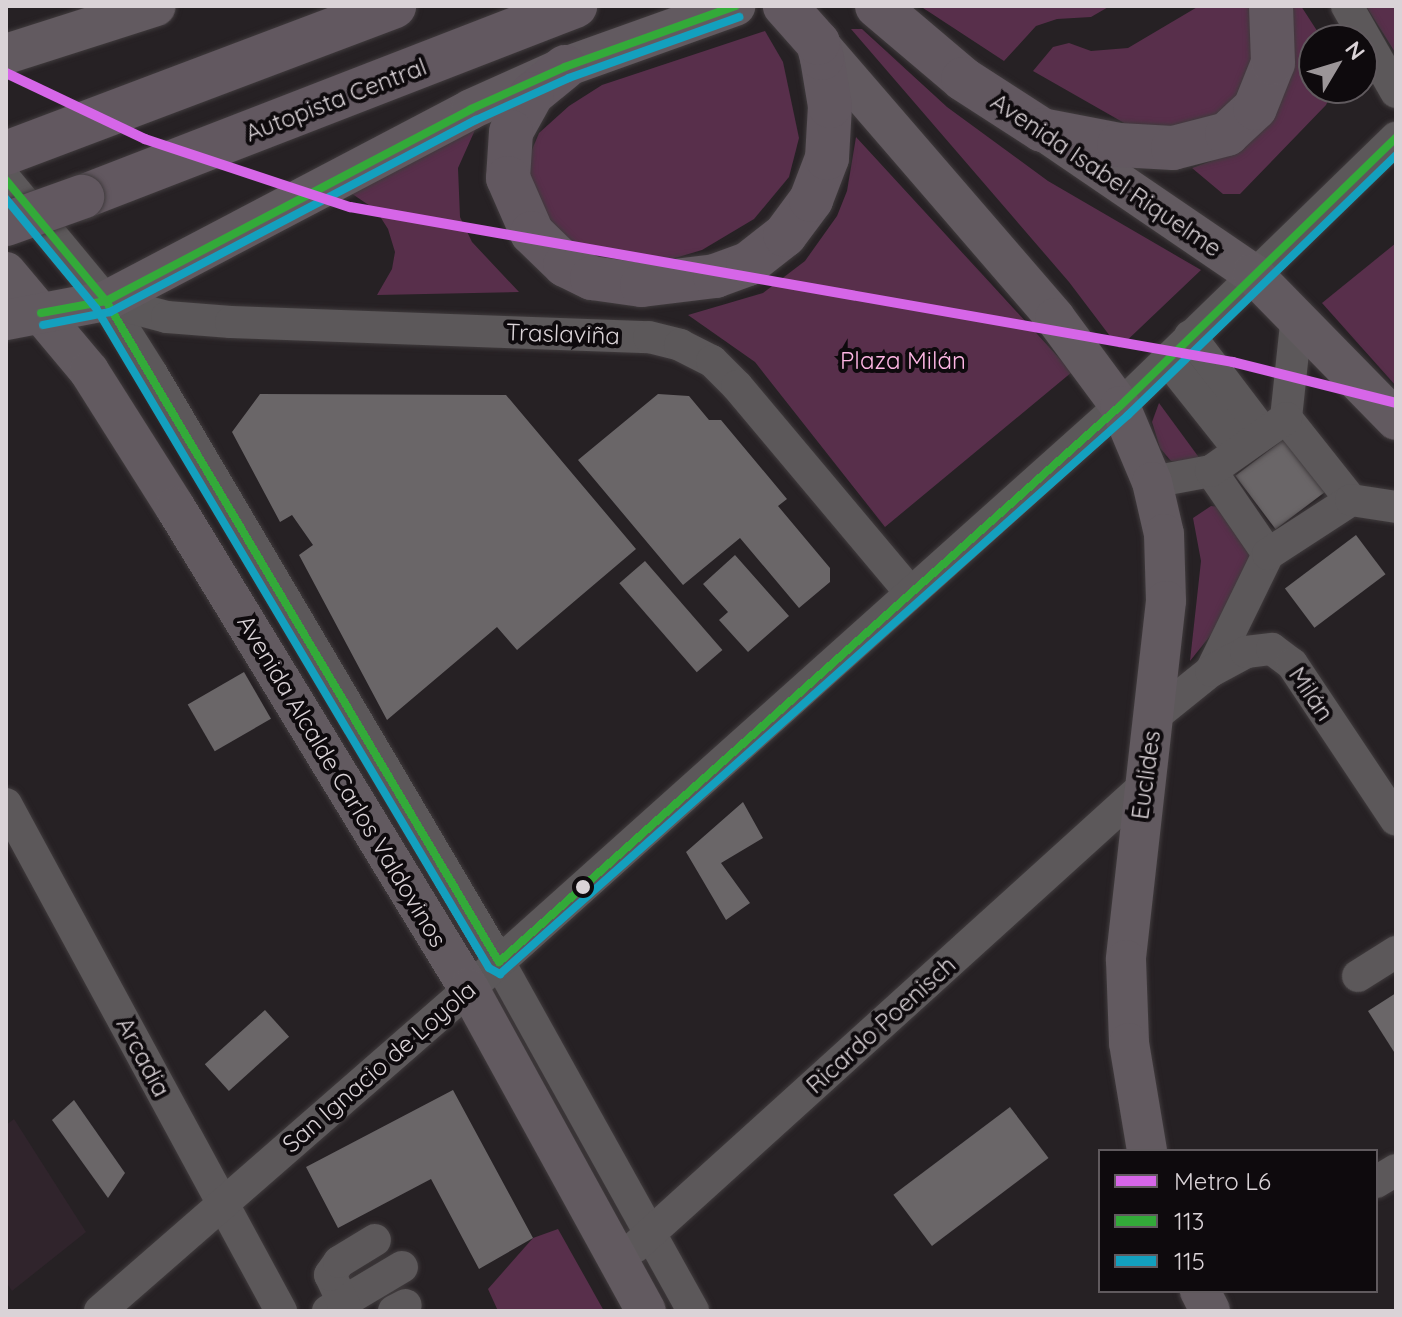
<!DOCTYPE html>
<meta charset="utf-8">
<style>
body{margin:0}
#map{position:relative;width:1402px;height:1317px;overflow:hidden;background:#262124;font-family:Quicksand,sans-serif}
div>[style]{position:absolute}
.built>*{inset:0;background:#30242c}
.green>*{inset:0;background:#582f4b}
.building>*{inset:0;background:#6a6668;transform-origin:0 0}
.roads{filter:drop-shadow(0 0 2px #403b3d) drop-shadow(0 0 2px #403b3d)}
.minor>*{height:32px;margin:-16px;padding:0 16px;transform-origin:16px;border-radius:16px;background:#5c585a}
.major>*{height:40px;margin:-20px;padding:0 20px;transform-origin:20px;border-radius:20px;background:#625a60}
.highway>*{height:44px;margin:-22px;padding:0 22px;transform-origin:22px;border-radius:22px;background:#625860}
.bridges{filter:drop-shadow(0 0 2px #403b3d) drop-shadow(0 0 2px #403b3d)}
.highway-bridge>*{height:44px;margin:-22px;padding:0 22px;transform-origin:22px;border-radius:22px;background:#625860}
.bus-1>*{height:8px;margin:-4px;padding:0 4px;transform-origin:4px;border-radius:4px;background:#33aa39}
.bus-2>*{height:8px;margin:-4px;padding:0 4px;transform-origin:4px;border-radius:4px;background:#13a0be}
.metro-1>*{height:10px;margin:-5px;padding:0 5px;transform-origin:5px;border-radius:5px;background:#d666e8}
.dots>*{width:22px;height:22px;translate:-50% -50%;box-sizing:border-box;border:4px solid #0e0a0d;border-radius:50%}
span{translate:-50% -50%;white-space:nowrap;text-align:center;line-height:1.15;-webkit-text-stroke:8px #0e0a0d;paint-order:stroke}
.street-label{font-size:24px;color:#dad3d7}
.park-label{font-size:24px;color:#feb6e4}
.frame{position:absolute;inset:0;border:8px solid #dad3d7;pointer-events:none}
.legend{position:absolute;left:1098px;top:1149px;width:280px;height:144px;box-sizing:border-box;background:#0e0a0d;border:2px solid #605a5e;margin:0;padding:10px 14px;list-style:none;font-size:24px;color:#dad3d7}
.legend li{display:flex;align-items:center;gap:16px;height:40px}
.legend b{width:40px;border:2px solid #605a5e}
.north{position:absolute;left:1298px;top:24px;width:80px;height:80px;box-sizing:border-box;background:#0e0a0d;border:2px solid #605a5e;border-radius:50%;rotate:52deg;font-size:22px;font-weight:700;line-height:32px;text-align:center;color:#dad3d7}
.north::after{content:'';display:block;margin:auto;width:28px;height:36px;background:#9b9598;clip-path:polygon(50% 0,100% 100%,50% 72%,0 100%)}
</style>
<div id="map">
<div class="built">
<div style="clip-path:polygon(14px 1119px,86px 1232px,12px 1291px,6px 1282px,6px 1125px)"></div>
</div>
<div class="green">
<div style="clip-path:polygon(920px 6px,1110px 6px,1091px 17px,1057px 19px,1036px 26px,1004px 61px)"></div>
<div style="clip-path:polygon(1199px 6px,1251px 6px,1261px 41px,1229px 120px,1147px 136px,1033px 71px,1053px 47px,1069px 43px,1091px 51px,1128px 48px)"></div>
<div style="clip-path:polygon(1288px 6px,1301px 6px,1323px 40px,1314px 40px,1314px 88px,1334px 88px,1326px 105px,1240px 194px,1223px 194px,1192px 168px,1214px 160px)"></div>
<div style="clip-path:polygon(1366px 6px,1396px 6px,1396px 54px)"></div>
<div style="clip-path:polygon(851px 29px,862px 29px,947px 107px,1048px 181px,1201px 270px,1119px 348px,1069px 282px)"></div>
<div style="clip-path:polygon(765px 31px,783px 62px,799px 138px,789px 177px,754px 219px,702px 250px,665px 261px,619px 265px,578px 252px,545px 228px,526px 164px,539px 133px,569px 106px,602px 85px)"></div>
<div style="clip-path:polygon(479px 121px,458px 168px,460px 217px,472px 242px,519px 292px,377px 295px,392px 269px,395px 252px,388px 229px,376px 210px,345px 189px)"></div>
<div style="clip-path:polygon(856px 137px,1072px 372px,885px 527px,755px 362px,688px 315px,763px 293px,805px 261px,837px 216px,847px 191px)"></div>
<div style="clip-path:polygon(1396px 243px,1396px 386px,1322px 303px)"></div>
<div style="clip-path:polygon(1159px 403px,1203px 463px,1171px 461px,1160px 448px,1152px 422px)"></div>
<div style="clip-path:polygon(1211px 506px,1240px 509px,1261px 542px,1234px 606px,1190px 661px,1201px 561px,1193px 518px)"></div>
<div style="clip-path:polygon(558px 1229px,604px 1311px,498px 1311px,488px 1289px,533px 1238px)"></div>
</div>
<div class="building">
<div style="clip-path:polygon(260px 394px,506px 395px,636px 549px,517px 650px,497px 627px,387px 720px,299px 555px,313px 545px,292px 515px,280px 522px,232px 432px)"></div>
<div style="clip-path:polygon(658px 394px,689px 396px,709px 420px,721px 420px,787px 499px,778px 506px,830px 568px,830px 582px,799px 608px,740px 538px,683px 585px,578px 460px)"></div>
<div style="left:1288px;top:436px;width:67px;height:66px;rotate:53deg"></div>
<div style="left:1356px;top:535px;width:49px;height:89px;rotate:53deg"></div>
<div style="clip-path:polygon(735px 555px,789px 616px,748px 652px,719px 620px,728px 612px,703px 584px)"></div>
<div style="left:645px;top:561px;width:118px;height:34px;rotate:49deg"></div>
<div style="left:244px;top:672px;width:54px;height:65px;rotate:60deg"></div>
<div style="clip-path:polygon(743px 802px,763px 838px,721px 863px,750px 903px,726px 920px,686px 852px)"></div>
<div style="clip-path:polygon(1396px 993px,1396px 1055px,1368px 1011px)"></div>
<div style="left:265px;top:1010px;width:36px;height:81px;rotate:48deg"></div>
<div style="clip-path:polygon(453px 1090px,533px 1238px,479px 1269px,431px 1179px,338px 1228px,306px 1167px)"></div>
<div style="clip-path:polygon(74px 1100px,125px 1173px,108px 1198px,52px 1120px)"></div>
<div style="left:1010px;top:1107px;width:64px;height:146px;rotate:53deg"></div>
</div>
<div class="roads">
<div class="minor">
<div style="left:1347px;top:6px;width:99px;rotate:60.3deg"></div>
<div style="left:6px;top:180px;width:157px;rotate:50.4deg"></div>
<div style="left:106px;top:301px;width:86px;rotate:57.8deg"></div>
<div style="left:152px;top:374px;width:683px;rotate:59.45deg"></div>
<div style="left:499px;top:962px;width:399px;rotate:60.9deg"></div>
<div style="left:106px;top:301px;width:63px;rotate:14.7deg"></div>
<div style="left:167px;top:317px;width:64px;rotate:4.5deg"></div>
<div style="left:231px;top:322px;width:418px;rotate:2.1deg"></div>
<div style="left:649px;top:337px;width:32px;rotate:14deg"></div>
<div style="left:680px;top:345px;width:36px;rotate:27deg"></div>
<div style="left:712px;top:361px;width:35px;rotate:45deg"></div>
<div style="left:737px;top:386px;width:270px;rotate:50deg"></div>
<div style="left:1297px;top:315px;width:104px;rotate:96.1deg"></div>
<div style="left:1286px;top:418px;width:105px;rotate:51.6deg"></div>
<div style="left:1190px;top:336px;width:121px;rotate:52.8deg"></div>
<div style="left:1167px;top:359px;width:116px;rotate:51.6deg"></div>
<div style="left:1152px;top:482px;width:60px;rotate:-10.6deg"></div>
<div style="left:1268px;top:554px;width:101px;rotate:-124.5deg"></div>
<div style="left:1211px;top:471px;width:92px;rotate:-35.2deg"></div>
<div style="left:1211px;top:671px;width:130px;rotate:-64deg"></div>
<div style="left:1268px;top:554px;width:99px;rotate:-33deg"></div>
<div style="left:1351px;top:500px;width:46px;rotate:8.8deg"></div>
<div style="left:1155px;top:716px;width:72px;rotate:-38.8deg"></div>
<div style="left:1211px;top:671px;width:40px;rotate:-28deg"></div>
<div style="left:1246px;top:652px;width:26px;rotate:-7deg"></div>
<div style="left:1272px;top:649px;width:25px;rotate:37deg"></div>
<div style="left:1292px;top:664px;width:187px;rotate:56.3deg"></div>
<div style="left:6px;top:804px;width:577px;rotate:61.52deg"></div>
<div style="left:1358px;top:976px;width:45px;rotate:-32.3deg"></div>
<div style="left:1376px;top:1182px;width:23px;rotate:-31deg"></div>
<div style="left:635px;top:1247px;width:685px;rotate:-42.16deg"></div>
<div style="left:100px;top:1311px;width:490px;rotate:-41.1deg"></div>
<div style="left:469px;top:989px;width:874px;rotate:-41.85deg"></div>
<div style="left:1120px;top:406px;width:385px;rotate:-44.2deg"></div>
<div style="left:328px;top:1311px;width:86px;rotate:-30.7deg"></div>
<div style="left:347px;top:1311px;width:40px;rotate:-115deg"></div>
<div style="left:330px;top:1275px;width:16px;rotate:-55deg"></div>
<div style="left:339px;top:1262px;width:42px;rotate:-31.4deg"></div>
<div style="left:394px;top:1311px;width:13px;rotate:-27deg"></div>
</div>
<div class="major">
<div style="left:818px;top:43px;width:363px;rotate:49.2deg"></div>
<div style="left:1055px;top:318px;width:109px;rotate:53.5deg"></div>
<div style="left:1120px;top:406px;width:82px;rotate:67.2deg"></div>
<div style="left:1152px;top:482px;width:53px;rotate:77deg"></div>
<div style="left:1164px;top:534px;width:67px;rotate:88.3deg"></div>
<div style="left:1166px;top:601px;width:361px;rotate:96.4deg"></div>
<div style="left:1126px;top:960px;width:83px;rotate:87.9deg"></div>
<div style="left:1129px;top:1043px;width:109px;rotate:80.5deg"></div>
<div style="left:6px;top:54px;width:157px;rotate:-17.7deg"></div>
<div style="left:1045px;top:132px;width:252px;rotate:34.3deg"></div>
<div style="left:1253px;top:274px;width:204px;rotate:45.6deg"></div>
<div style="left:6px;top:272px;width:129px;rotate:50deg"></div>
<div style="left:89px;top:371px;width:161px;rotate:57.7deg"></div>
<div style="left:175px;top:507px;width:565px;rotate:58.62deg"></div>
<div style="left:469px;top:989px;width:367px;rotate:61.2deg"></div>
<div style="left:6px;top:320px;width:102px;rotate:-10.8deg"></div>
<div style="left:106px;top:301px;width:412px;rotate:-27.7deg"></div>
<div style="left:471px;top:109px;width:103px;rotate:-24.1deg"></div>
<div style="left:565px;top:67px;width:181px;rotate:-19.7deg"></div>
<div style="left:1200px;top:1291px;width:22px;rotate:63deg"></div>
</div>
<div class="highway">
<div style="left:877px;top:6px;width:113px;rotate:40.3deg"></div>
<div style="left:963px;top:79px;width:94px;rotate:32.8deg"></div>
<div style="left:1042px;top:130px;width:78px;rotate:11deg"></div>
<div style="left:1119px;top:145px;width:54px;rotate:3.2deg"></div>
<div style="left:1173px;top:148px;width:56px;rotate:-14.5deg"></div>
<div style="left:1227px;top:134px;width:38px;rotate:-43deg"></div>
<div style="left:1255px;top:108px;width:48px;rotate:-68.2deg"></div>
<div style="left:1273px;top:63px;width:57px;rotate:-92deg"></div>
<div style="left:565px;top:67px;width:43px;rotate:140.7deg"></div>
<div style="left:532px;top:94px;width:43px;rotate:118.9deg"></div>
<div style="left:511px;top:132px;width:46px;rotate:93.7deg"></div>
<div style="left:508px;top:178px;width:60px;rotate:66.4deg"></div>
<div style="left:532px;top:233px;width:46px;rotate:44.1deg"></div>
<div style="left:565px;top:265px;width:30px;rotate:26deg"></div>
<div style="left:592px;top:278px;width:50px;rotate:8deg"></div>
<div style="left:642px;top:285px;width:74px;rotate:-7deg"></div>
<div style="left:715px;top:276px;width:35px;rotate:-20deg"></div>
<div style="left:748px;top:264px;width:47px;rotate:-38.1deg"></div>
<div style="left:785px;top:235px;width:44px;rotate:-53.4deg"></div>
<div style="left:811px;top:200px;width:45px;rotate:-69.1deg"></div>
<div style="left:827px;top:158px;width:52px;rotate:-86.7deg"></div>
<div style="left:830px;top:106px;width:49px;rotate:-99.5deg"></div>
<div style="left:822px;top:58px;width:16px;rotate:-105deg"></div>
<div style="left:818px;top:43px;width:50px;rotate:-131.7deg"></div>
<div style="left:6px;top:153px;width:415px;rotate:-20.7deg"></div>
<div style="left:82px;top:197px;width:529px;rotate:-21.18deg"></div>
</div>
</div>
<div class="bridges">
<div class="highway-bridge">
<div style="left:6px;top:224px;width:81px;rotate:-19.6deg"></div>
</div>
</div>
<div class="bus-1">
<div style="left:6px;top:180px;width:157px;rotate:50.4deg"></div>
<div style="left:106px;top:301px;width:769px;rotate:59.27deg"></div>
<div style="left:499px;top:962px;width:834px;rotate:-41.84deg"></div>
<div style="left:1120px;top:406px;width:385px;rotate:-44.2deg"></div>
<div style="left:41px;top:313px;width:66px;rotate:-10.5deg"></div>
<div style="left:106px;top:301px;width:412px;rotate:-27.7deg"></div>
<div style="left:471px;top:109px;width:103px;rotate:-24.1deg"></div>
<div style="left:565px;top:67px;width:181px;rotate:-19.7deg"></div>
</div>
<div class="bus-2">
<div style="left:6px;top:199px;width:141px;rotate:50.5deg"></div>
<div style="left:96px;top:308px;width:768px;rotate:59.23deg"></div>
<div style="left:489px;top:968px;width:13px;rotate:29deg"></div>
<div style="left:500px;top:974px;width:841px;rotate:-41.67deg"></div>
<div style="left:1128px;top:415px;width:373px;rotate:-44.1deg"></div>
<div style="left:43px;top:325px;width:68px;rotate:-11deg"></div>
<div style="left:110px;top:312px;width:413px;rotate:-27.7deg"></div>
<div style="left:476px;top:120px;width:102px;rotate:-24.3deg"></div>
<div style="left:569px;top:78px;width:181px;rotate:-19.7deg"></div>
</div>
<div class="metro-1">
<div style="left:6px;top:73px;width:154px;rotate:25.4deg"></div>
<div style="left:145px;top:139px;width:216px;rotate:18.4deg"></div>
<div style="left:350px;top:207px;width:897px;rotate:9.96deg"></div>
<div style="left:1233px;top:362px;width:168px;rotate:14.1deg"></div>
</div>
<div class="dots">
<div style="left:583px;top:887px;background:#dad3d7"></div>
</div>
<div class="street-label">
<span style="left:336px;top:100px;rotate:-21deg">Autopista Central</span>
<span style="left:1106px;top:175px;rotate:34deg">Avenida Isabel Riquelme</span>
<span style="left:563px;top:334px;rotate:2deg">Traslaviña</span>
<span style="left:1311px;top:694px;rotate:56deg">Milán</span>
<span style="left:1146px;top:775px;rotate:-82deg">Euclides</span>
<span style="left:342px;top:781px;rotate:59deg">Avenida Alcalde Carlos Valdovinos</span>
<span style="left:881px;top:1025px;rotate:-42deg">Ricardo Poenisch</span>
<span style="left:143px;top:1057px;rotate:62deg">Arcadia</span>
<span style="left:379px;top:1067px;rotate:-41deg">San Ignacio de Loyola</span>
</div>
<div class="park-label">
<span style="left:903px;top:361px">Plaza Milán</span>
</div>
<div class="frame"></div>
<ul class="legend">
<li><b style="height:10px;background:#d666e8"></b>Metro L6</li>
<li><b style="height:10px;background:#33aa39"></b>113</li>
<li><b style="height:10px;background:#13a0be"></b>115</li>
</ul>
<div class="north">N</div>
</div>
